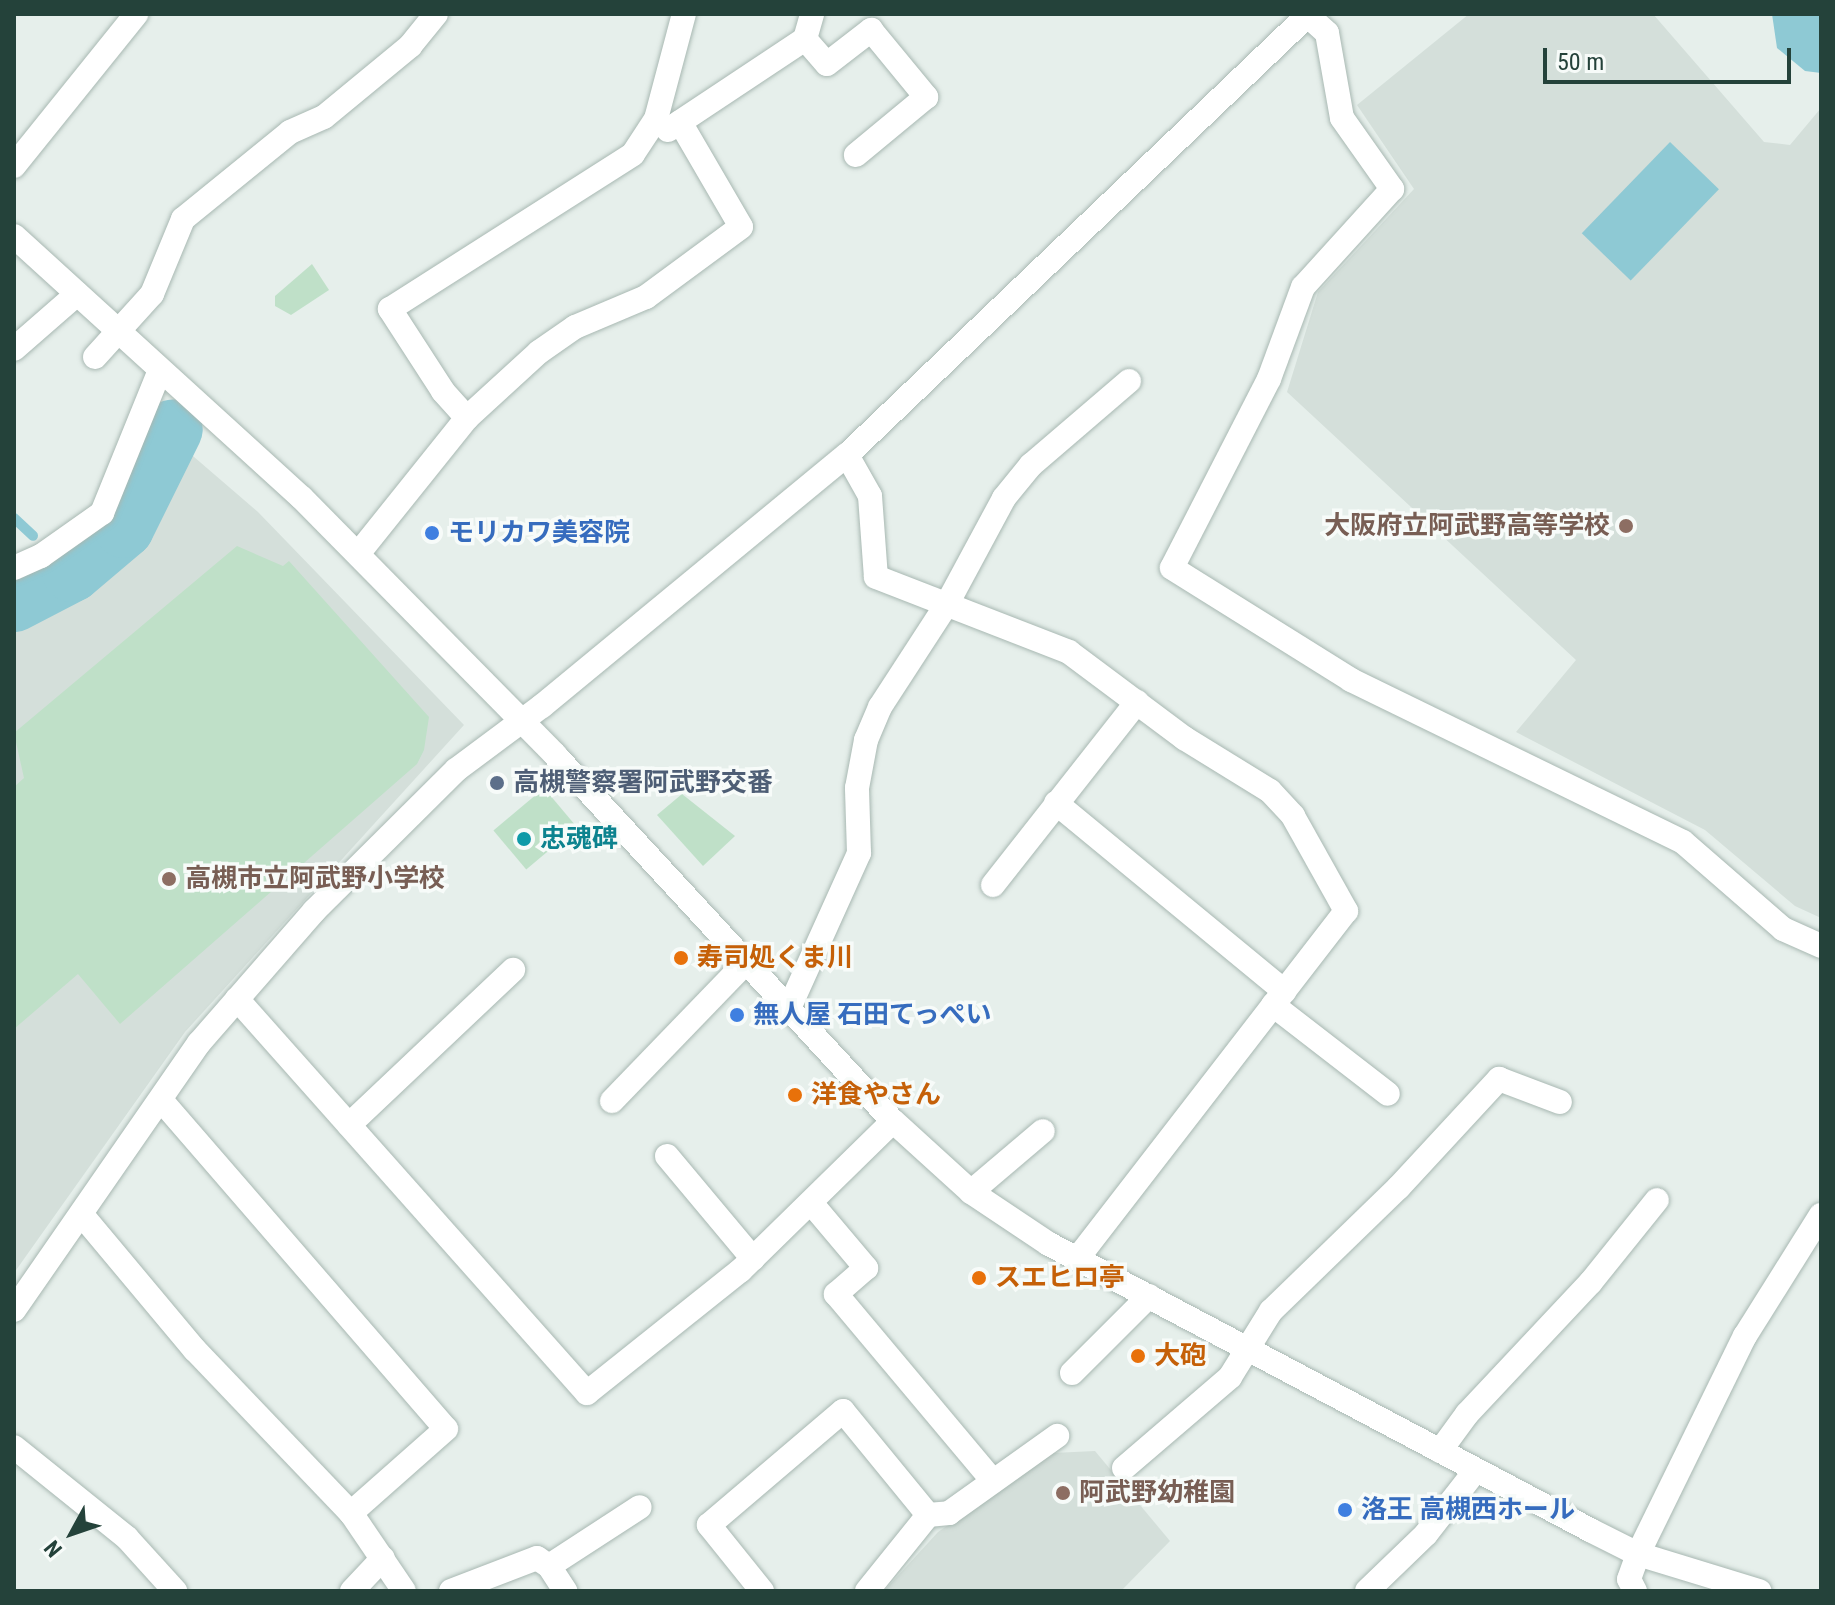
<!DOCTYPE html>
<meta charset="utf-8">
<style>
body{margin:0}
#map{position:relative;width:1835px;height:1605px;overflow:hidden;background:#e6efeb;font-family:"Roboto Condensed","Noto Sans JP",sans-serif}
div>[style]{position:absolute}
.built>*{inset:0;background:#d4dfda}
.green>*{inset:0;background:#bfe0c8;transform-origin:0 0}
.water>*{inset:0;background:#8ec9d4;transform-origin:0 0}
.stream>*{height:10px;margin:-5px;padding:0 5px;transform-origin:5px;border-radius:5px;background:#8ec9d4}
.river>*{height:60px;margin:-30px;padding:0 30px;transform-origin:30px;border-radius:30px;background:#8ec9d4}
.roads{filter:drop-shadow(0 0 2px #a8b8b2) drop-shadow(0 0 2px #a8b8b2)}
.street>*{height:24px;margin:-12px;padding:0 12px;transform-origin:12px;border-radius:12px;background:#fff}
.secondary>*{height:24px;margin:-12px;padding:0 12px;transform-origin:12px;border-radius:12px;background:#fff}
.dots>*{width:22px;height:22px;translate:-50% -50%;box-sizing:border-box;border:4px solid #f7fbf9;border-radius:50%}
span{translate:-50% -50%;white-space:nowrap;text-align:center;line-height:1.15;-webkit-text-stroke:7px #f7fbf9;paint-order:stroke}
.education-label{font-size:26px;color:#785e54;font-weight:700}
.right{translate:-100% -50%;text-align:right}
.left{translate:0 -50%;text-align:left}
.shop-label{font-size:26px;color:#366cbe;font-weight:700}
.service-label{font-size:26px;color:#4e5e75;font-weight:700}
.culture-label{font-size:26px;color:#0d838f;font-weight:700}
.food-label{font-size:26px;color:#c56008;font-weight:700}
.frame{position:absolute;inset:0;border:16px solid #24423a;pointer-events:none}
.north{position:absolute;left:32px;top:1493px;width:80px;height:80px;-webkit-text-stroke:6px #f7fbf9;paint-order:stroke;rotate:230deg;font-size:22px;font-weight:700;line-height:32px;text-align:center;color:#24423a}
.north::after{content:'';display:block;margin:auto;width:28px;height:36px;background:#24423a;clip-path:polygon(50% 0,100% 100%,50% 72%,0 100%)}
.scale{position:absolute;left:1543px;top:48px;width:248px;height:36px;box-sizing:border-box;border:4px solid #24423a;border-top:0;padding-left:10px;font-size:24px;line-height:28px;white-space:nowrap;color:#24423a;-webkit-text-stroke:6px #f7fbf9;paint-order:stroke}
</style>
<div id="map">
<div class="built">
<div style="clip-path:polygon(1469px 14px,1653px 14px,1764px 142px,1790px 145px,1821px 108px,1821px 918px,1795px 906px,1705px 830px,1516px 732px,1576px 660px,1287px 392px,1318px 292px,1414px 189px,1357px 105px)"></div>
<div style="clip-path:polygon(179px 444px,258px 512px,464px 725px,185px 1032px,14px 1273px,14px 613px,57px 596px,130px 536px)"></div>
<div style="clip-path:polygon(1095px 1451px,1170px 1541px,1121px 1591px,884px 1591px,938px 1532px,1053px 1453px)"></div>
</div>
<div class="green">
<div style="clip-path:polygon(312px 264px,329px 290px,291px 315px,275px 306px,275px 296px)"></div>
<div style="clip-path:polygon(237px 546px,283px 566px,289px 561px,429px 717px,424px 750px,417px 764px,120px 1024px,78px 974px,14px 1029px,14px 787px,24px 778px,14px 733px)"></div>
<div style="left:544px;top:788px;width:51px;height:66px;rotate:50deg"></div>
<div style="clip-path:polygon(682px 794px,735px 836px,703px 866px,657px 815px)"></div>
</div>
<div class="water">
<div style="clip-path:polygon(1772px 14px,1821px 14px,1821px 73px,1805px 71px,1777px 48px)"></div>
<div style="left:1670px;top:142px;width:68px;height:127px;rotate:44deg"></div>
</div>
<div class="stream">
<div style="left:14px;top:518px;width:26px;rotate:43deg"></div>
</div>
<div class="river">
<div style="left:14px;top:602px;width:65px;rotate:-27.3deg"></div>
<div style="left:72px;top:572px;width:68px;rotate:-40.2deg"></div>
<div style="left:124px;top:528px;width:110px;rotate:-63.7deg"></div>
</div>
<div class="roads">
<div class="street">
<div style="left:1306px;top:14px;width:28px;rotate:42deg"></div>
<div style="left:1327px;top:33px;width:86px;rotate:80deg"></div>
<div style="left:1342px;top:118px;width:87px;rotate:54.8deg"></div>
<div style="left:1392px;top:189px;width:132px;rotate:132.2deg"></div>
<div style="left:1303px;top:287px;width:98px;rotate:110.3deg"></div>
<div style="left:1269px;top:379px;width:212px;rotate:117.2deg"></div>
<div style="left:1172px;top:568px;width:211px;rotate:32deg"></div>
<div style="left:1351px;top:680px;width:369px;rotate:26deg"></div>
<div style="left:1683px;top:842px;width:133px;rotate:41deg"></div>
<div style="left:1783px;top:929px;width:42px;rotate:24.1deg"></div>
<div style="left:805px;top:39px;width:33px;rotate:49deg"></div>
<div style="left:827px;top:64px;width:56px;rotate:-37.7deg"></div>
<div style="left:871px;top:30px;width:87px;rotate:50.6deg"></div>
<div style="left:926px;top:97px;width:91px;rotate:140.4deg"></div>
<div style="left:680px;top:122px;width:121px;rotate:59.8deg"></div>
<div style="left:741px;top:227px;width:118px;rotate:143.6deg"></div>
<div style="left:646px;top:297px;width:77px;rotate:157.1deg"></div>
<div style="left:575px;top:327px;width:44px;rotate:145.2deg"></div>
<div style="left:539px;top:352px;width:98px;rotate:137.5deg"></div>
<div style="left:467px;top:418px;width:36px;rotate:-132deg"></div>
<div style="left:443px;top:391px;width:98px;rotate:-122.9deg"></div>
<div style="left:390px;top:309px;width:288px;rotate:-32.5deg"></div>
<div style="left:633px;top:154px;width:42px;rotate:-56.7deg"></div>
<div style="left:656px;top:119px;width:109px;rotate:-75.1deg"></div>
<div style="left:668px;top:130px;width:164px;rotate:-33.6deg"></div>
<div style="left:805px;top:39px;width:26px;rotate:-74deg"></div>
<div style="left:14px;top:166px;width:195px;rotate:-51.2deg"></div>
<div style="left:14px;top:349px;width:84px;rotate:-41.1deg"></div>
<div style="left:95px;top:357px;width:85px;rotate:-47.9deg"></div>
<div style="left:152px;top:294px;width:81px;rotate:-67.5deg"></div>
<div style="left:183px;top:219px;width:138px;rotate:-39.1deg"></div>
<div style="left:290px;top:132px;width:37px;rotate:-24deg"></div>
<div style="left:324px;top:117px;width:112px;rotate:-39.5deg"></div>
<div style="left:410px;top:46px;width:41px;rotate:-50.9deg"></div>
<div style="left:847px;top:455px;width:47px;rotate:60.7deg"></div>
<div style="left:870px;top:496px;width:81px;rotate:85.8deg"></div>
<div style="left:876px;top:577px;width:207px;rotate:21.2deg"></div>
<div style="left:1069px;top:652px;width:144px;rotate:36.8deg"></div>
<div style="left:1184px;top:738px;width:101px;rotate:31.6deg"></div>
<div style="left:1270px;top:791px;width:34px;rotate:47deg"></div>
<div style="left:1293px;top:816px;width:109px;rotate:60.8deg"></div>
<div style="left:1346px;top:911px;width:440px;rotate:127.7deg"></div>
<div style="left:358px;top:554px;width:174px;rotate:-51.3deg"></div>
<div style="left:14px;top:568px;width:30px;rotate:-24deg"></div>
<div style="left:41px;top:556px;width:75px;rotate:-35.2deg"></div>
<div style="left:102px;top:513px;width:154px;rotate:-67.9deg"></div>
<div style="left:1056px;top:803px;width:296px;rotate:39.5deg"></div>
<div style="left:993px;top:885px;width:233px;rotate:-51.8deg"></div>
<div style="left:237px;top:999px;width:527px;rotate:48.38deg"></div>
<div style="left:587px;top:1393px;width:196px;rotate:-38.6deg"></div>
<div style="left:740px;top:1271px;width:214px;rotate:-44.4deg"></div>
<div style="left:1273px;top:1005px;width:145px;rotate:37.7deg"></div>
<div style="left:790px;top:1006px;width:168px;rotate:-65.7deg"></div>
<div style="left:859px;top:853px;width:65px;rotate:-91.8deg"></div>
<div style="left:857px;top:788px;width:49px;rotate:-79.4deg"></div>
<div style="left:866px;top:740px;width:36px;rotate:-67deg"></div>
<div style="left:880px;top:707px;width:123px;rotate:-57deg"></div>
<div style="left:947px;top:604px;width:120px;rotate:-61.7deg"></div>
<div style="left:1004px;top:498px;width:43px;rotate:-50.7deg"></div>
<div style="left:1031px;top:465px;width:129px;rotate:-40.6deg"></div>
<div style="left:161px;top:1100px;width:435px;rotate:49.1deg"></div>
<div style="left:446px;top:1429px;width:127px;rotate:138.5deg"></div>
<div style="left:612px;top:1101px;width:196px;rotate:-46deg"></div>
<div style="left:349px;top:1125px;width:226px;rotate:-43.4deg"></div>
<div style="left:667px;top:1156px;width:134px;rotate:50.1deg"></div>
<div style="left:971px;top:1192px;width:94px;rotate:-40.3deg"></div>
<div style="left:812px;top:1204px;width:84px;rotate:49.8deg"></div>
<div style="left:866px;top:1268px;width:40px;rotate:139deg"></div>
<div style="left:836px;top:1294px;width:244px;rotate:50deg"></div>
<div style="left:82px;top:1215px;width:176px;rotate:50.1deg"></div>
<div style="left:195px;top:1350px;width:226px;rotate:46.3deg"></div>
<div style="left:351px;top:1513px;width:94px;rotate:55.8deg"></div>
<div style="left:14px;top:1310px;width:325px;rotate:-55.3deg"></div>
<div style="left:199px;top:1043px;width:175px;rotate:-48.9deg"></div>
<div style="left:314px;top:911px;width:200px;rotate:-44.8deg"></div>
<div style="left:456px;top:770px;width:107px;rotate:-36.7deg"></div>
<div style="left:542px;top:706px;width:395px;rotate:-39.5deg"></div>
<div style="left:847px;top:455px;width:639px;rotate:-43.67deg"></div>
<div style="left:1072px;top:1373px;width:109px;rotate:-45deg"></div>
<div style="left:14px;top:1447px;width:145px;rotate:38.8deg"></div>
<div style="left:127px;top:1538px;width:72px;rotate:47.8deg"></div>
<div style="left:1440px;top:1451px;width:46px;rotate:-53.9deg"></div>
<div style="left:1467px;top:1414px;width:181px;rotate:-46.8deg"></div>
<div style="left:1591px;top:1282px;width:105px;rotate:-51.2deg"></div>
<div style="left:1124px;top:1468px;width:140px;rotate:-40.6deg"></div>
<div style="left:1230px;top:1377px;width:78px;rotate:-58.2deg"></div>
<div style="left:1271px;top:1311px;width:177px;rotate:-44.1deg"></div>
<div style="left:1398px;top:1188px;width:149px;rotate:-47.2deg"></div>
<div style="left:1499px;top:1079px;width:65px;rotate:20.7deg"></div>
<div style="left:549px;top:1566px;width:30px;rotate:57deg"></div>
<div style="left:352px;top:1591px;width:45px;rotate:-46.8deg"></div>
<div style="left:451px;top:1591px;width:92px;rotate:-21deg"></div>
<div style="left:537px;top:1558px;width:14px;rotate:34deg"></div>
<div style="left:549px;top:1566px;width:108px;rotate:-33deg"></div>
<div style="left:762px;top:1591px;width:85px;rotate:-128.8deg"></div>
<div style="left:709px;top:1525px;width:176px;rotate:-40.4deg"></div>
<div style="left:843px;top:1411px;width:134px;rotate:50.7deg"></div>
<div style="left:867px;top:1591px;width:97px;rotate:-51.2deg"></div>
<div style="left:928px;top:1515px;width:21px;rotate:-5deg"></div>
<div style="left:949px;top:1513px;width:133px;rotate:-35.5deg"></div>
<div style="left:1367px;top:1591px;width:82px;rotate:-44deg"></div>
<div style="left:1426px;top:1534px;width:81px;rotate:-52deg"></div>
<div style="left:1635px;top:1591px;width:13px;rotate:-117deg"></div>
<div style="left:1629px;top:1579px;width:27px;rotate:-70deg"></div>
<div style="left:1638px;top:1554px;width:243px;rotate:-63.9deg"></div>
<div style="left:1745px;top:1336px;width:143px;rotate:-57.9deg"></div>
</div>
<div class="secondary">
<div style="left:14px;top:236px;width:389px;rotate:42.3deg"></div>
<div style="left:302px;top:498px;width:361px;rotate:45.4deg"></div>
<div style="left:555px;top:755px;width:498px;rotate:47.3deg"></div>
<div style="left:893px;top:1121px;width:105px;rotate:42.3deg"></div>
<div style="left:971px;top:1192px;width:94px;rotate:33.7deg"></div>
<div style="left:1049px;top:1244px;width:612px;rotate:27.86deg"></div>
<div style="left:1590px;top:1530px;width:54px;rotate:26.6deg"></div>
<div style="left:1638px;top:1554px;width:127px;rotate:17deg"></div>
</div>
</div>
<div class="dots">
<div style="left:1626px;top:526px;background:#8d6e63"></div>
<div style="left:432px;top:533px;background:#3f7fe0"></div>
<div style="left:497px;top:783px;background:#5c6f8a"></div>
<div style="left:524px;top:839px;background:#0f9aa8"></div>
<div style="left:169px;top:879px;background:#8d6e63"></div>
<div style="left:681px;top:958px;background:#e8710a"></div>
<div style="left:737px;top:1015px;background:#3f7fe0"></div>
<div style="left:795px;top:1095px;background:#e8710a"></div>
<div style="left:979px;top:1278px;background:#e8710a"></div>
<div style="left:1138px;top:1356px;background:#e8710a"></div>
<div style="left:1063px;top:1493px;background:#8d6e63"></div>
<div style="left:1345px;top:1510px;background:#3f7fe0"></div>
</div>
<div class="education-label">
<span class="right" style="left:1610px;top:526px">大阪府立阿武野高等学校</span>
<span class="left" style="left:185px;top:879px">高槻市立阿武野小学校</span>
<span class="left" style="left:1079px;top:1493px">阿武野幼稚園</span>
</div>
<div class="shop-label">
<span class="left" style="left:448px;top:533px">モリカワ美容院</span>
<span class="left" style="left:753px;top:1015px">無人屋 石田てっぺい</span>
<span class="left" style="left:1361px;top:1510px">洛王 高槻西ホール</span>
</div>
<div class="service-label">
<span class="left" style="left:513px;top:783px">高槻警察署阿武野交番</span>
</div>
<div class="culture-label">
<span class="left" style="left:540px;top:839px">忠魂碑</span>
</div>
<div class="food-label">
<span class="left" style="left:697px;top:958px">寿司処くま川</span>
<span class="left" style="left:811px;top:1095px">洋食やさん</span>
<span class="left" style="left:995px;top:1278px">スエヒロ亭</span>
<span class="left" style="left:1154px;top:1356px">大砲</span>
</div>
<div class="frame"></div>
<div class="north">N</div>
<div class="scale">50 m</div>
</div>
